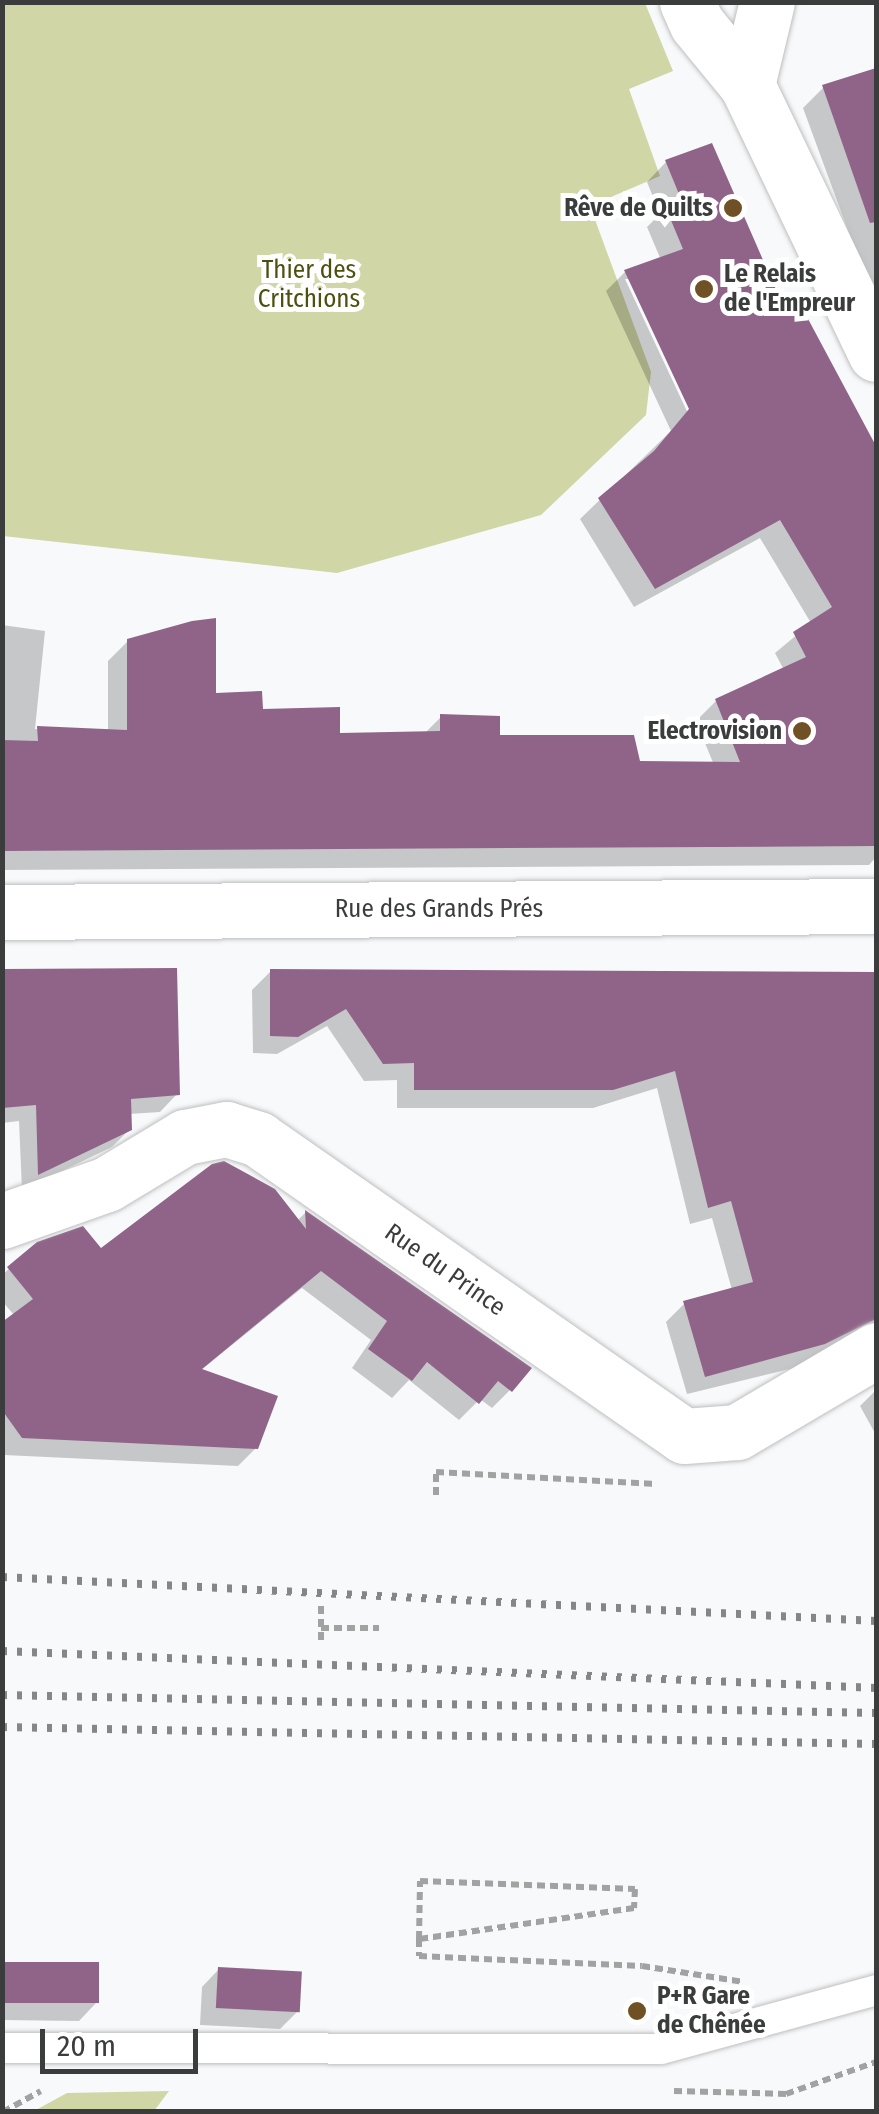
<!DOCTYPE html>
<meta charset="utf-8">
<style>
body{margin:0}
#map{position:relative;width:879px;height:2114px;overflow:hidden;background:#f8f9fa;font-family:"Fira Sans Condensed",sans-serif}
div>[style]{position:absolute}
.green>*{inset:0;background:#d1d6a6}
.shadow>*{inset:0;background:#0003}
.building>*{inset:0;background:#8f6488;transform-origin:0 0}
.path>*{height:6px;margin-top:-3px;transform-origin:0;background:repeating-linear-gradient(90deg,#a1a2a2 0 8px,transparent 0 13px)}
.roads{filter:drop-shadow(0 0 2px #bebfc0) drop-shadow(0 0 2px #bebfc0)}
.lane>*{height:30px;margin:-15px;padding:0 15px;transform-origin:15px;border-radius:15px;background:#fff}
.street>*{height:55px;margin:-27.5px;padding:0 27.5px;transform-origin:27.5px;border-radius:27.5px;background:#fff}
.primary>*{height:55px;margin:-27.5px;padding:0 27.5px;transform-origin:27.5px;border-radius:27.5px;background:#fff}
.rail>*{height:8px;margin-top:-4px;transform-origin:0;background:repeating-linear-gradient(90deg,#858686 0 5px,transparent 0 15px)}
.dots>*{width:28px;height:28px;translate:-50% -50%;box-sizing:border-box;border:5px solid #fff;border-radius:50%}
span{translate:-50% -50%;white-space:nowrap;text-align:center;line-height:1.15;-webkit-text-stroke:10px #fff;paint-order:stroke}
.poi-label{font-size:25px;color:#3b3c3c;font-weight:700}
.right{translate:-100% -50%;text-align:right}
.left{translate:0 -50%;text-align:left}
.park-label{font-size:25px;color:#4e500f}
.street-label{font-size:25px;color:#3b3c3c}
.frame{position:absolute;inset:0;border:5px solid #3b3c3c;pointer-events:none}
.scale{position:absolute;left:40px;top:2029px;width:158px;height:45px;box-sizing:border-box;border:5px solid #3b3c3c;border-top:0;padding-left:12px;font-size:30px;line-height:35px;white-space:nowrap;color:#3b3c3c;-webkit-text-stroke:8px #fff;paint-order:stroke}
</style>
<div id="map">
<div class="green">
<div style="clip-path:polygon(3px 2px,645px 3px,673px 71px,629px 89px,660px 176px,590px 206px,651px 372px,646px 415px,541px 515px,337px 573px,3px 536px)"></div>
<div style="clip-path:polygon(169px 2091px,154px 2111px,34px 2111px,67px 2093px)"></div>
</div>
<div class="shadow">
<div style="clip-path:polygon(876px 71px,876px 307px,803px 108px,824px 87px)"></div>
<div style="clip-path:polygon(evenodd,666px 162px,782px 311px,805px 303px,804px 319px,876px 452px,876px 857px,869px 865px,2px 870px,2px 625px,45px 631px,35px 729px,108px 732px,108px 661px,128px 641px,213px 696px,338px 736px,424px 734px,441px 717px,498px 737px,638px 764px,714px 765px,696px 721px,716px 701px,784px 670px,775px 653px,811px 623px,760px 538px,634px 607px,580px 519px,671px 431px,606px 291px,625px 272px,661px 260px,647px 227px,660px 214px,647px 182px,666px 162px,625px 279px,631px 279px,697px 419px,692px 422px,625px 279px)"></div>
<div style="clip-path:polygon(2px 971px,177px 1094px,160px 1112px,129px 1114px,130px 1129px,112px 1147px,22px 1190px,19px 1121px,2px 1123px)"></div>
<div style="clip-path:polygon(271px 971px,876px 972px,876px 1348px,687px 1394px,666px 1322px,684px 1304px,732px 1290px,712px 1218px,690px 1224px,657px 1088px,593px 1108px,397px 1108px,397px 1080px,364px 1081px,327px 1026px,277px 1054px,253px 1053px,252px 990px)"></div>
<div style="clip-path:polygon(305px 1213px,510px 1390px,492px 1408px,480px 1399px,459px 1420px,409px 1380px,392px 1398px,352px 1368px,371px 1340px,302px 1288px,200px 1371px,256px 1448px,238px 1466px,4px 1455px,2px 1325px,14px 1315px,2px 1301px,2px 1275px,38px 1244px,101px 1251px,297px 1221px)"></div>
<div style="clip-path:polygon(876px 1390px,876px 1435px,860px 1406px)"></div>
<div style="clip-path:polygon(2px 1964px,96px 2003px,79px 2021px,2px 2020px)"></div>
<div style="clip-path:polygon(219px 1969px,297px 2012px,280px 2029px,200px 2025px,202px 1987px)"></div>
</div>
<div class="building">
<div style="clip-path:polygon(876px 68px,876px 222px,870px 223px,822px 85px)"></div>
<div style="clip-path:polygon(712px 143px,784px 308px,799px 302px,876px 446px,876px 846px,2px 851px,2px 740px,38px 741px,37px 726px,127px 730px,127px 639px,192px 621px,216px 618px,216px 693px,262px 691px,263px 709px,340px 707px,340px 733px,440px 731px,440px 714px,500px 716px,500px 735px,634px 735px,640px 761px,740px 762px,715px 699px,806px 657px,793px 632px,832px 607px,780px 520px,655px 589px,598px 498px,654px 451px,689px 409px,624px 270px,683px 249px,665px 206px,681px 199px,665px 160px)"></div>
<div style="clip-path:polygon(177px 968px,180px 1095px,131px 1099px,132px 1130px,38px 1175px,36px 1105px,2px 1108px,2px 969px)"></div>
<div style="clip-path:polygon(270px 969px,876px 972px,876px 1319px,825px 1344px,705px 1377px,683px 1301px,753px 1282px,731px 1201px,708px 1208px,675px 1071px,613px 1090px,414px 1090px,414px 1063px,383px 1064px,346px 1009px,298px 1037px,270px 1036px)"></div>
<div style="clip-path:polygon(224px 1161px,275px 1189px,306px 1229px,305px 1210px,532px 1368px,512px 1392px,498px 1381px,479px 1404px,427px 1362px,412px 1381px,368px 1349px,387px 1321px,321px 1271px,202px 1369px,278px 1396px,258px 1449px,22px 1438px,2px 1410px,2px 1322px,33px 1299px,7px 1267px,37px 1242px,83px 1226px,101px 1248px,212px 1164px)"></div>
<div style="left:2px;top:1962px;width:97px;height:41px"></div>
<div style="left:218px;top:1967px;width:84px;height:41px;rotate:3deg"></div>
</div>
<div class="path">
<div style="left:436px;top:1495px;width:23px;rotate:-90deg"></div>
<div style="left:436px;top:1472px;width:220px;rotate:3.1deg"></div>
<div style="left:321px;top:1606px;width:39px;rotate:90deg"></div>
<div style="left:321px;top:1628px;width:58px"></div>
<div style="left:419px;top:1939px;width:58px;rotate:-89deg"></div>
<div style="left:420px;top:1881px;width:215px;rotate:2.1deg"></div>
<div style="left:635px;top:1889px;width:19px;rotate:93deg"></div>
<div style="left:634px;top:1908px;width:217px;rotate:171.8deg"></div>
<div style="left:419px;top:1939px;width:17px;rotate:90deg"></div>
<div style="left:419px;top:1956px;width:223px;rotate:2.6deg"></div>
<div style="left:642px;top:1966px;width:103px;rotate:8.9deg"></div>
<div style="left:674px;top:2091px;width:112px;rotate:1.5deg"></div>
<div style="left:786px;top:2094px;width:96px;rotate:-19.6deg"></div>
<div style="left:3px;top:2112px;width:43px;rotate:-28.9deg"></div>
</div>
<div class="roads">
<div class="lane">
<div style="left:2px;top:2048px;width:659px;rotate:0.09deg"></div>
<div style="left:661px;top:2049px;width:223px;rotate:-15.3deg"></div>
</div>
<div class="street">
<div style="left:687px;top:2px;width:24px;rotate:66deg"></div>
<div style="left:697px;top:24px;width:79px;rotate:50.7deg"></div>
<div style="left:747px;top:85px;width:298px;rotate:64.4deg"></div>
<div style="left:747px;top:85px;width:85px;rotate:-76.5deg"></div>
<div style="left:2px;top:1221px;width:111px;rotate:-19.4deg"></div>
<div style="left:107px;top:1184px;width:91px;rotate:-31.1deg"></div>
<div style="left:185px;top:1137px;width:42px;rotate:-11deg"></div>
<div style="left:226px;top:1129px;width:34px;rotate:17deg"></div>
<div style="left:258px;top:1139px;width:519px;rotate:34.88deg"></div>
<div style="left:684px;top:1436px;width:53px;rotate:-4.3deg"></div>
<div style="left:737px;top:1432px;width:161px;rotate:-30.5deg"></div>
</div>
<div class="primary">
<div style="left:2px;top:912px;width:874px;rotate:-0.39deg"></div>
</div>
</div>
<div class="rail">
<div style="left:2px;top:1577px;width:875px;rotate:2.88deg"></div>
<div style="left:2px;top:1651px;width:875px;rotate:2.42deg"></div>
<div style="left:2px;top:1695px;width:874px;rotate:1.18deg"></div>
<div style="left:2px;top:1727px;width:874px;rotate:1.11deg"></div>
</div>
<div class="dots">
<div style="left:733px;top:208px;background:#6f5125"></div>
<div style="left:704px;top:289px;background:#6f5125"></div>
<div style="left:802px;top:731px;background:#6f5125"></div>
<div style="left:637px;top:2011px;background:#6f5125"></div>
</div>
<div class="poi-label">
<span class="right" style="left:713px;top:208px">Rêve de Quilts</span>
<span class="left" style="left:724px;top:289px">Le Relais<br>de l'Empreur</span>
<span class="right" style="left:782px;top:731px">Electrovision</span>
<span class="left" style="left:657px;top:2011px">P+R Gare<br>de Chênée</span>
</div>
<div class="park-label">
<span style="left:309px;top:285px">Thier des<br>Critchions</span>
</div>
<div class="street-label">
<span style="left:439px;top:909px">Rue des Grands Prés</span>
<span style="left:445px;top:1270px;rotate:35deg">Rue du Prince</span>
</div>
<div class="frame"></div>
<div class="scale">20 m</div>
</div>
